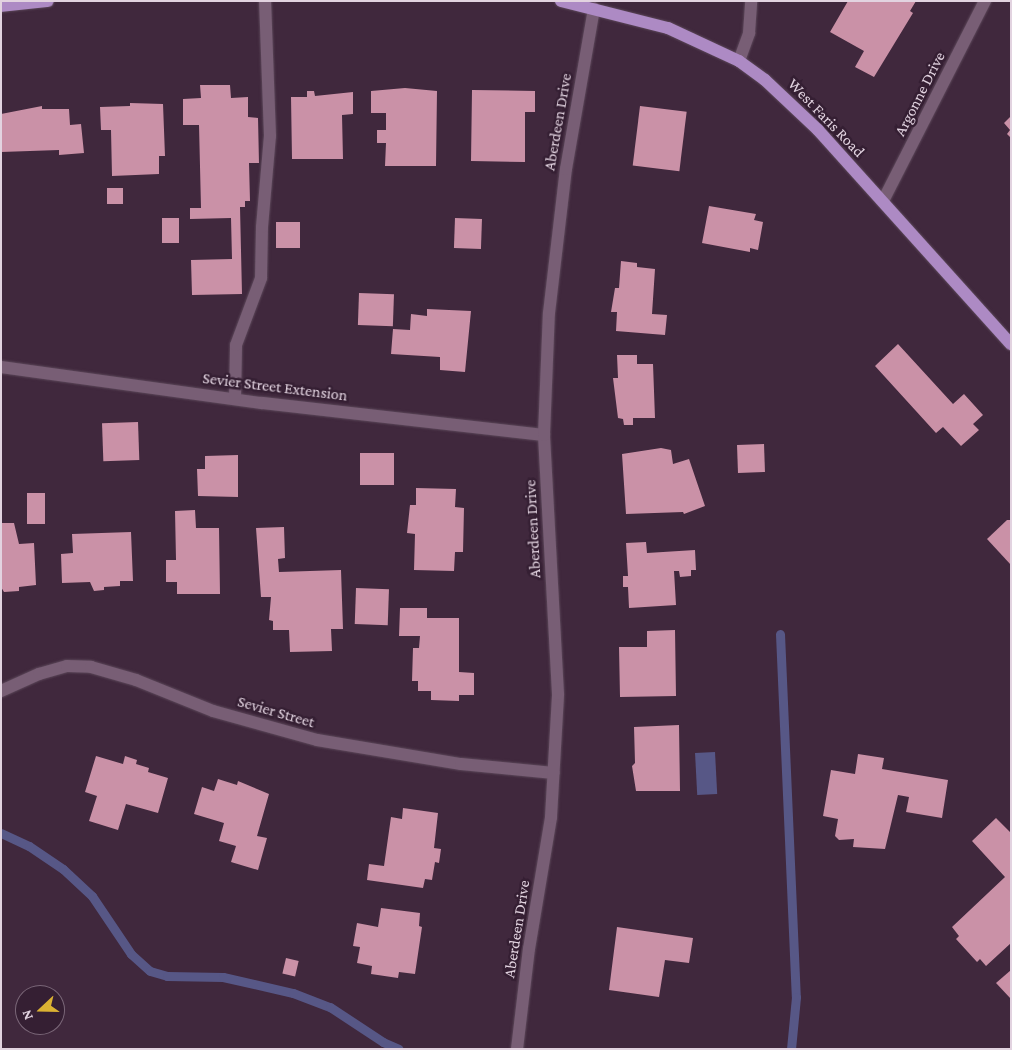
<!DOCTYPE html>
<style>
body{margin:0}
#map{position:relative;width:1012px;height:1050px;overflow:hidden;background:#40283d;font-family:"Crimson Pro",serif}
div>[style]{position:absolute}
.water>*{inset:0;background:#575786;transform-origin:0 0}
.stream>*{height:9px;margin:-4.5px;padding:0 4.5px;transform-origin:4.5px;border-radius:4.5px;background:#575786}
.building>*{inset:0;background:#ca91a7;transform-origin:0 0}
.roads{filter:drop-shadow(0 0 1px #5b4759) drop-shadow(0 0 1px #5b4759)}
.minor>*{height:12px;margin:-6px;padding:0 6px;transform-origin:6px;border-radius:6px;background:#785e75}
.major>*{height:12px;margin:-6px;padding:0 6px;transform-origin:6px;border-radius:6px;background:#ad8ac4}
span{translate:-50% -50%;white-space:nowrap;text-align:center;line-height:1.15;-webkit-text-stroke:5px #351f33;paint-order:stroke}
.street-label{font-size:16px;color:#e2d3e0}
.frame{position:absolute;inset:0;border:2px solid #e2d3e0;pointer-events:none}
.north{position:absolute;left:15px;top:985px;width:50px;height:50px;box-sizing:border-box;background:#351f33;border:1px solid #7a6778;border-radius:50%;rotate:249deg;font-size:14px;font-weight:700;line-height:20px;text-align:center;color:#e2d3e0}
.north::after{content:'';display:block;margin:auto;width:18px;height:22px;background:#dbb233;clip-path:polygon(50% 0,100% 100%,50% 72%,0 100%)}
</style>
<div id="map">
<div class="water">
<div style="left:715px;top:752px;width:42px;height:20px;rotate:87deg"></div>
</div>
<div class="stream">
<div style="left:780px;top:634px;width:363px;rotate:87.5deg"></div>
<div style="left:796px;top:997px;width:52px;rotate:95.5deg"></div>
<div style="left:1px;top:833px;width:31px;rotate:25deg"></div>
<div style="left:29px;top:846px;width:41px;rotate:34.1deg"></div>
<div style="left:63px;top:869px;width:40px;rotate:43deg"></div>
<div style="left:92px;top:896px;width:70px;rotate:56.1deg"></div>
<div style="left:131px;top:954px;width:25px;rotate:42deg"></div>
<div style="left:150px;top:971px;width:18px;rotate:16deg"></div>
<div style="left:167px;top:976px;width:56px;rotate:1deg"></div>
<div style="left:223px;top:977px;width:72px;rotate:12.9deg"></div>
<div style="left:293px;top:993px;width:40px;rotate:21deg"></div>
<div style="left:330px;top:1007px;width:64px;rotate:33.4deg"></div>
<div style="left:383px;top:1042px;width:17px;rotate:24deg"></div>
</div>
<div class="building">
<div style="clip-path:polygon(848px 1px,916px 1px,910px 11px,913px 13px,874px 77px,855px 67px,864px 51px,830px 32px)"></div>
<div style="clip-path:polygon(200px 85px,230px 85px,231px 98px,248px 97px,248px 117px,258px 118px,259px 163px,249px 163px,250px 201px,245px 201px,245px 207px,240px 207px,242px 294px,192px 295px,191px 260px,232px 259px,231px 218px,190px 219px,190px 208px,201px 208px,199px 125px,183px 125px,183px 99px,201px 98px)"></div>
<div style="clip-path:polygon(405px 88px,437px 91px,436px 166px,385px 166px,386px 143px,377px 143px,377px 130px,386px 130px,386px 113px,371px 113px,371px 91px)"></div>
<div style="clip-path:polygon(472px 90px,535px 91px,535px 112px,525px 112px,525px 162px,471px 161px)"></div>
<div style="clip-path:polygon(307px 91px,314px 91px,315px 96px,353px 92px,353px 114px,342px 115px,343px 159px,292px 159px,291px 97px,307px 97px)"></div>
<div style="clip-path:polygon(130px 103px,163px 104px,165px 156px,159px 156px,159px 174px,112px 176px,111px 130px,101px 130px,100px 107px,130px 106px)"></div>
<div style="clip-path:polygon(42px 106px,42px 109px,69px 109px,70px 125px,81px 124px,84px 153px,59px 155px,59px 150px,1px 152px,1px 114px)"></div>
<div style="left:640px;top:106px;width:47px;height:60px;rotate:7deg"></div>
<div style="clip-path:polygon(1011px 116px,1011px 138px,1007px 134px,1010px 130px,1004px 123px)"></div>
<div style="left:107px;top:188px;width:16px;height:16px"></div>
<div style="clip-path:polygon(709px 206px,756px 214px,754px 220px,763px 222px,758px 250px,750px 248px,750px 252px,702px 243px)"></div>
<div style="left:162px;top:218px;width:17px;height:25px"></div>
<div style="left:455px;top:218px;width:27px;height:30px;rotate:2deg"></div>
<div style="left:276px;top:222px;width:24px;height:26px"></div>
<div style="clip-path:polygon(621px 261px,637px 263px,637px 267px,655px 269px,652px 314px,667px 315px,665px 335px,616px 331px,617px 312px,611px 312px,615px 288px,619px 288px)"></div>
<div style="left:359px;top:293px;width:35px;height:32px;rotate:2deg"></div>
<div style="clip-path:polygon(427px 309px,471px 311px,465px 372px,440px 370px,440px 357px,391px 354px,393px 329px,410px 330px,411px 314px,427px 316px)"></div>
<div style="clip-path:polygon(898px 344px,953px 404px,964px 394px,983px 415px,973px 424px,979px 430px,961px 446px,943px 427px,936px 433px,875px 366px)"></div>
<div style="clip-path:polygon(617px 355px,637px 355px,637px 364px,653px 364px,655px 418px,633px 418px,633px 425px,624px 425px,623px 419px,618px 418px,613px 378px,618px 378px)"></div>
<div style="left:138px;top:422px;width:38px;height:36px;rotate:88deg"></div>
<div style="left:764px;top:444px;width:28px;height:27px;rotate:88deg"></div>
<div style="clip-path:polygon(661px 448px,671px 450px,673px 464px,689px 459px,705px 506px,684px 514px,683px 512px,626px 514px,622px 454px)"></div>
<div style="left:360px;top:453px;width:34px;height:32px"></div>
<div style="clip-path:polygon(238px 455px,238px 497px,198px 496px,197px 469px,205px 469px,205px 456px)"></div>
<div style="clip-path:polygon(416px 488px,456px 489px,455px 507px,464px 508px,463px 552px,455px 552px,454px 571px,414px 570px,415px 534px,407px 533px,410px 505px,416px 505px)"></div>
<div style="left:27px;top:493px;width:18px;height:31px"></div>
<div style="clip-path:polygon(195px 510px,196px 528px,219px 528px,220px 594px,177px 594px,177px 582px,166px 582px,166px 560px,176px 560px,175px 511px)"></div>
<div style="clip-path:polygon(1007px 520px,1011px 520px,1011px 565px,987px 539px)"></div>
<div style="clip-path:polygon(1px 523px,14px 523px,19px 544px,34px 543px,36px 585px,19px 587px,19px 591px,4px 592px,1px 587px)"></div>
<div style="clip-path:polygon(284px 527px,285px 558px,278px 559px,279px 572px,341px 570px,343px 629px,331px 629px,332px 651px,290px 652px,289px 630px,273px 630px,273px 621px,269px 620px,271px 597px,261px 597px,256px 528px)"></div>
<div style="clip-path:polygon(131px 532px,133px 581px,120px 581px,120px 586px,104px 587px,104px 590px,94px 591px,90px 582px,62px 583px,61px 554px,73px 553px,72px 534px)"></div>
<div style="clip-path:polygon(646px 542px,647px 553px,695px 550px,696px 570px,691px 570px,691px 576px,680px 577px,679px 571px,674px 571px,676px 605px,629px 608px,628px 587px,623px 587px,623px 576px,628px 576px,626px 543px)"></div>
<div style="left:356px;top:588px;width:33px;height:36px;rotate:2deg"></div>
<div style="clip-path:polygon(400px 608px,427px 608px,427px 618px,459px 618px,459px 672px,474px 673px,474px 695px,459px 695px,459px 701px,431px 700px,431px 691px,418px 691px,418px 681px,412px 681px,413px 648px,419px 648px,420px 636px,399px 636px)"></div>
<div style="clip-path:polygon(675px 630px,676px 696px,620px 697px,619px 647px,647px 647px,647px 631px)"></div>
<div style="clip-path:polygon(679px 725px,680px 791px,636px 791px,632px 766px,635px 763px,634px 727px)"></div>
<div style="clip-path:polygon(858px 754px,884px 758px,882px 769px,948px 780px,942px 818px,906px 812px,909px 797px,898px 795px,885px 849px,853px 847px,854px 839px,839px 840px,835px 836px,838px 819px,823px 816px,831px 770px,855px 774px)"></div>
<div style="clip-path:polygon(96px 756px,123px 764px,125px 756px,137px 760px,136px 764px,149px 768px,148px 772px,168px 778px,158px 813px,126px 804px,118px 830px,89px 821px,97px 796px,85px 792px)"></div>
<div style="clip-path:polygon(218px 779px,237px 785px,238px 781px,269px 794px,257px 836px,267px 838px,258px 870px,231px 862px,236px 846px,219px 841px,224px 823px,194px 814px,202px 787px,214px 791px)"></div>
<div style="clip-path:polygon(403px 808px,438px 813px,434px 848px,441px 849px,439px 863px,435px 862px,432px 880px,425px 879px,423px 888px,367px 880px,369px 864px,384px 866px,391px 817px,402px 819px)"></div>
<div style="clip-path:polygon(996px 818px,1011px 833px,1011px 943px,986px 966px,980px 959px,977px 962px,956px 939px,959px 936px,952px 927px,1005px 877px,972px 841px)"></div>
<div style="clip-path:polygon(381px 908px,420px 913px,419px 926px,422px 927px,415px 974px,399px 972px,398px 978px,371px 974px,372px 966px,357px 963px,360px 947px,353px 946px,357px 923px,378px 927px)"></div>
<div style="clip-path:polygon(617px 927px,693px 938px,689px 963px,665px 960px,659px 997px,609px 990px)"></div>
<div style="left:286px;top:958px;width:13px;height:16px;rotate:13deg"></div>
<div style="clip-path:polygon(1011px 970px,1011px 999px,996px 983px)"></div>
</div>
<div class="roads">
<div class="minor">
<div style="left:739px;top:61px;width:30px;rotate:-70deg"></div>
<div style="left:749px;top:33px;width:32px;rotate:-86deg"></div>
<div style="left:883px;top:201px;width:225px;rotate:-63deg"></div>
<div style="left:1px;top:367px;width:263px;rotate:7.9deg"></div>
<div style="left:262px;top:403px;width:284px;rotate:6.5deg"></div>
<div style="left:235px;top:399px;width:54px;rotate:-88.9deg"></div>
<div style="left:236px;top:345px;width:72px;rotate:-69.5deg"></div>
<div style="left:261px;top:278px;width:51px;rotate:-88.9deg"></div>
<div style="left:262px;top:227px;width:91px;rotate:-85deg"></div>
<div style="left:270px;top:136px;width:135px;rotate:-92.1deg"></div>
<div style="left:1px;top:691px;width:42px;rotate:-24.1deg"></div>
<div style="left:39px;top:674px;width:29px;rotate:-16deg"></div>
<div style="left:67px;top:666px;width:24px;rotate:2deg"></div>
<div style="left:91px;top:667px;width:47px;rotate:16.1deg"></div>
<div style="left:136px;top:680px;width:83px;rotate:21.9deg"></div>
<div style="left:213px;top:711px;width:108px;rotate:15.6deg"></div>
<div style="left:317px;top:740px;width:146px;rotate:9.5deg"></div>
<div style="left:461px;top:764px;width:93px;rotate:5.5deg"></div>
<div style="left:517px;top:1049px;width:101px;rotate:-83.2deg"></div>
<div style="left:529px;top:949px;width:134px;rotate:-80.5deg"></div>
<div style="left:551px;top:817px;width:123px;rotate:-86.7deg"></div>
<div style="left:558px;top:694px;width:259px;rotate:-93.1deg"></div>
<div style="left:544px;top:435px;width:122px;rotate:-87.7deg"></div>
<div style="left:549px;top:313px;width:145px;rotate:-83.3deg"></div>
<div style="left:566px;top:169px;width:163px;rotate:-80.1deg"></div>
</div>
<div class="major">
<div style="left:561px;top:1px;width:110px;rotate:14.2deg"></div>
<div style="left:668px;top:28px;width:78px;rotate:24.9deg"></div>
<div style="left:739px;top:61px;width:32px;rotate:36deg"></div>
<div style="left:765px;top:80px;width:73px;rotate:43.3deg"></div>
<div style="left:818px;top:130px;width:288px;rotate:48deg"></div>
<div style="left:1px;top:6px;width:47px;rotate:-6.1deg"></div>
</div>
</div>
<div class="street-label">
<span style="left:920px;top:94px;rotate:-63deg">Argonne Drive</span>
<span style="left:826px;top:118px;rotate:46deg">West Faris Road</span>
<span style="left:558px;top:122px;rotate:-80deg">Aberdeen Drive</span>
<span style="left:275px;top:387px;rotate:7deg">Sevier Street Extension</span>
<span style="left:533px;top:529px;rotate:-93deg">Aberdeen Drive</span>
<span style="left:276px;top:712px;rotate:16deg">Sevier Street</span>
<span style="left:517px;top:929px;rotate:-81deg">Aberdeen Drive</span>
</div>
<div class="frame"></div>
<div class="north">N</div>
</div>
